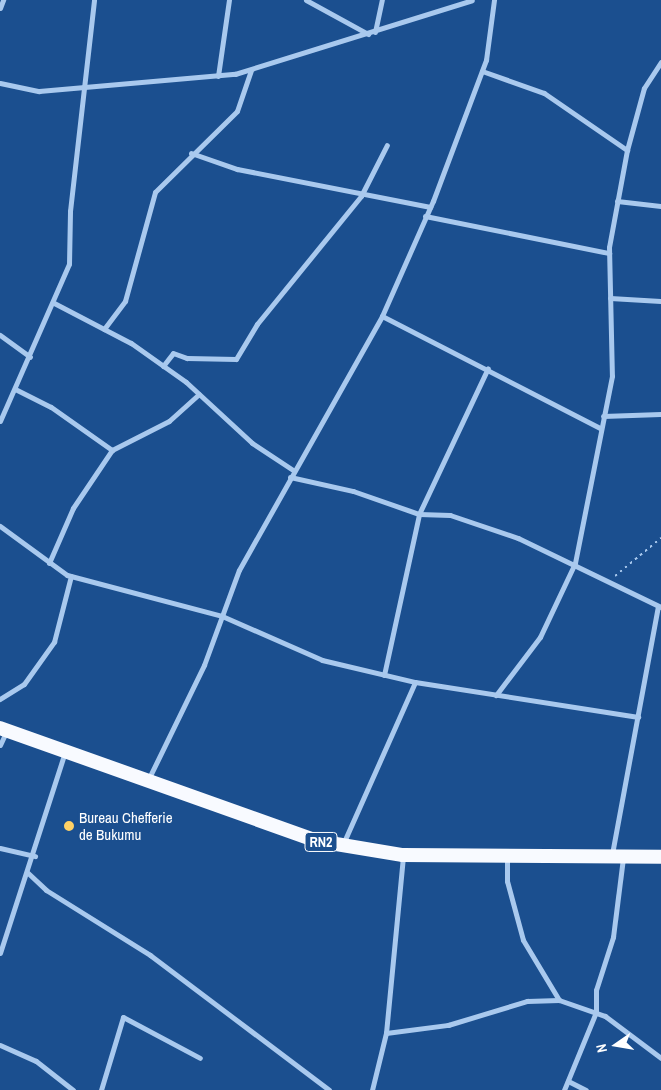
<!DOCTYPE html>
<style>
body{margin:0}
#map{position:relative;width:661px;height:1090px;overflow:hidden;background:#1b4f8f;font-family:"Archivo Narrow",sans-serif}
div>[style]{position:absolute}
.path>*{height:2px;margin-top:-1px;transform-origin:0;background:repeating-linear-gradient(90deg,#a9c9ee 0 2.5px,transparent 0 6.5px)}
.minor>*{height:5px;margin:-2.5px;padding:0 2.5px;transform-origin:2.5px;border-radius:2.5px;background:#a9c9ee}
.trunk>*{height:14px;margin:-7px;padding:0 7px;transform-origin:7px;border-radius:7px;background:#f8faff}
.dots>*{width:14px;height:14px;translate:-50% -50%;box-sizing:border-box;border:2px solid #1b4f8f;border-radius:50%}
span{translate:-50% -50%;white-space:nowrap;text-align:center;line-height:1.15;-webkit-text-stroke:4px #1b4f8f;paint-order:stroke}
.shield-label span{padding:1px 4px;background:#1b4f8f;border:1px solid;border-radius:4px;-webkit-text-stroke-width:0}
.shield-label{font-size:14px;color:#fff;font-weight:700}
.poi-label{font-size:15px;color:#fff}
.left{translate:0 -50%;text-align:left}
.north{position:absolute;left:591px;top:1020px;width:50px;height:50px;-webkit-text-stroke:4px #1b4f8f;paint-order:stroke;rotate:257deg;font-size:14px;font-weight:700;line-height:20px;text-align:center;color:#fff}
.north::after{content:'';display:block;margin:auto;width:18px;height:22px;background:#fff;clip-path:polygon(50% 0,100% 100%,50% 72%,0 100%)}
</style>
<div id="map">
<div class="path">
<div style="left:615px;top:576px;width:60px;rotate:-39.6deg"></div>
</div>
<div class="minor">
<div style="left:306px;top:0;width:71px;rotate:28.7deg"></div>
<div style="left:0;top:8px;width:9px;rotate:-69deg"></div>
<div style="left:375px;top:32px;width:33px;rotate:-78deg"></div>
<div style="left:482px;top:71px;width:66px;rotate:19.5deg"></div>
<div style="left:544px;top:93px;width:101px;rotate:34.5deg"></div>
<div style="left:627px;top:150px;width:99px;rotate:100.5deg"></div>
<div style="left:609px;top:247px;width:129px;rotate:88.7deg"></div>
<div style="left:612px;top:376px;width:191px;rotate:101.2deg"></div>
<div style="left:575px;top:563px;width:82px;rotate:115.3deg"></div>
<div style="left:540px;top:637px;width:73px;rotate:127.2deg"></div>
<div style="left:218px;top:76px;width:77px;rotate:-81.8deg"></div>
<div style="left:0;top:83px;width:40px;rotate:12deg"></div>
<div style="left:39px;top:91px;width:197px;rotate:-5deg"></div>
<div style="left:235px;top:74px;width:248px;rotate:-17.3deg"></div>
<div style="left:627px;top:150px;width:64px;rotate:-74.7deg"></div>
<div style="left:644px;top:88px;width:31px;rotate:-57deg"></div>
<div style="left:191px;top:153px;width:49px;rotate:19.2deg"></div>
<div style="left:237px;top:169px;width:197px;rotate:11.1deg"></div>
<div style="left:617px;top:201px;width:44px;rotate:6.5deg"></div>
<div style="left:425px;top:216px;width:188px;rotate:11.4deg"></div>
<div style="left:610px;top:298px;width:51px;rotate:3.4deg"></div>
<div style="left:54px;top:303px;width:87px;rotate:27.5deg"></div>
<div style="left:131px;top:343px;width:67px;rotate:35.3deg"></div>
<div style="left:186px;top:382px;width:90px;rotate:42.7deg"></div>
<div style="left:252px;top:443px;width:49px;rotate:33.4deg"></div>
<div style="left:382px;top:316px;width:245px;rotate:27.2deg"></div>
<div style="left:104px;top:329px;width:35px;rotate:-53deg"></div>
<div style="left:125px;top:301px;width:113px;rotate:-74.6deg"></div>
<div style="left:155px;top:192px;width:115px;rotate:-44.6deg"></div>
<div style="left:237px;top:111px;width:43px;rotate:-71.1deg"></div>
<div style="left:0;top:335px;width:37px;rotate:36deg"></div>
<div style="left:163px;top:366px;width:16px;rotate:-52deg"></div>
<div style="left:173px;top:353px;width:15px;rotate:20deg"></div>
<div style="left:187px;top:358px;width:49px;rotate:1.2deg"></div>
<div style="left:236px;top:359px;width:41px;rotate:-59deg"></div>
<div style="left:257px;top:324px;width:165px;rotate:-50.9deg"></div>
<div style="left:361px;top:196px;width:57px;rotate:-63deg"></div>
<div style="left:15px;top:389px;width:40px;rotate:26.6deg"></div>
<div style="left:51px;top:407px;width:75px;rotate:35.2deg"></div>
<div style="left:112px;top:450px;width:64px;rotate:-27deg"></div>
<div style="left:169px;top:421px;width:40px;rotate:-42deg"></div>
<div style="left:603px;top:416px;width:58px;rotate:-2deg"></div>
<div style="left:0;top:421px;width:171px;rotate:-66.3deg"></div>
<div style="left:69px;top:264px;width:53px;rotate:-88.9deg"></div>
<div style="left:70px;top:211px;width:212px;rotate:-83.5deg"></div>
<div style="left:290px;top:477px;width:65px;rotate:12.5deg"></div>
<div style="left:353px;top:491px;width:70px;rotate:19.2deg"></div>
<div style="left:419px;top:514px;width:31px;rotate:2deg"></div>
<div style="left:450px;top:515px;width:72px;rotate:18.7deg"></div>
<div style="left:518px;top:538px;width:159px;rotate:25.8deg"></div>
<div style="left:0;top:526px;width:83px;rotate:36.2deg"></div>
<div style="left:67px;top:575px;width:160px;rotate:14.8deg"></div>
<div style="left:222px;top:616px;width:109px;rotate:23.7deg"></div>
<div style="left:322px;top:660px;width:96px;rotate:13.3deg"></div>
<div style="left:415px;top:682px;width:226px;rotate:8.9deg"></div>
<div style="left:49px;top:563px;width:60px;rotate:-66.4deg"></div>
<div style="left:73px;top:508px;width:70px;rotate:-56.1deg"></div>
<div style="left:384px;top:675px;width:165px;rotate:-77.7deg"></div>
<div style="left:419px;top:514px;width:161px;rotate:-64.7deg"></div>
<div style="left:0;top:699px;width:28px;rotate:-32deg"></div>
<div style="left:24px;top:684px;width:52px;rotate:-54.5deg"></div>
<div style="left:54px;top:642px;width:68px;rotate:-75.6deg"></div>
<div style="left:0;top:745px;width:14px;rotate:-65deg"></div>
<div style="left:148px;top:780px;width:128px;rotate:-64deg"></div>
<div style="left:204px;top:665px;width:101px;rotate:-69.8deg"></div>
<div style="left:239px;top:570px;width:291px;rotate:-60.6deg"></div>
<div style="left:382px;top:316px;width:126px;rotate:-66.1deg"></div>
<div style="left:433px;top:201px;width:151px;rotate:-69.4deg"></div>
<div style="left:486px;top:60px;width:61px;rotate:-82.4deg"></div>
<div style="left:343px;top:844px;width:177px;rotate:-66deg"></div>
<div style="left:0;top:848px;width:36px;rotate:13deg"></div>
<div style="left:612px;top:854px;width:251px;rotate:-79.5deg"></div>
<div style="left:507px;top:858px;width:23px;rotate:90deg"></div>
<div style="left:507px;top:881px;width:61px;rotate:74.8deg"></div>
<div style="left:523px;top:940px;width:70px;rotate:59deg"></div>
<div style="left:28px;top:873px;width:25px;rotate:43deg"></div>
<div style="left:46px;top:890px;width:123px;rotate:32deg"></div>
<div style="left:150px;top:955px;width:224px;rotate:37deg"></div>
<div style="left:0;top:953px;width:208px;rotate:-72.1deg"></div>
<div style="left:386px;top:1033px;width:63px;rotate:-7.4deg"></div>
<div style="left:448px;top:1025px;width:83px;rotate:-16.9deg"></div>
<div style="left:527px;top:1001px;width:32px;rotate:-2deg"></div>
<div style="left:559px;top:1000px;width:49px;rotate:19.2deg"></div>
<div style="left:605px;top:1016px;width:70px;rotate:36.9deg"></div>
<div style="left:0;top:1045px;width:39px;rotate:24deg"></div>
<div style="left:36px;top:1061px;width:47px;rotate:38.1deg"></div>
<div style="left:568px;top:1081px;width:20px;rotate:27deg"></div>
<div style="left:101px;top:1090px;width:76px;rotate:-73.2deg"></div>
<div style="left:123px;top:1017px;width:87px;rotate:28deg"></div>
<div style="left:372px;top:1090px;width:59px;rotate:-76.2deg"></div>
<div style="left:386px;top:1033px;width:178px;rotate:-84.5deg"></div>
<div style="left:564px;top:1090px;width:84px;rotate:-67.7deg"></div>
<div style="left:596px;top:1012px;width:22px;rotate:-90deg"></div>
<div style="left:596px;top:990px;width:56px;rotate:-72.2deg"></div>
<div style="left:613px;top:937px;width:80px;rotate:-82.8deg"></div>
</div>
<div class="trunk">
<div style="left:0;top:728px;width:337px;rotate:19.6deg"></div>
<div style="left:318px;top:841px;width:86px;rotate:9.4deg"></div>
<div style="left:403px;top:855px;width:258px;rotate:0.4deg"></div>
</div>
<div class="dots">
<div style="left:69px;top:826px;background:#ffd166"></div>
</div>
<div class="shield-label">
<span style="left:321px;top:842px">RN2</span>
</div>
<div class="poi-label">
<span class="left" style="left:79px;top:826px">Bureau Chefferie<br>de Bukumu</span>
</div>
<div class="north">N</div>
</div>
